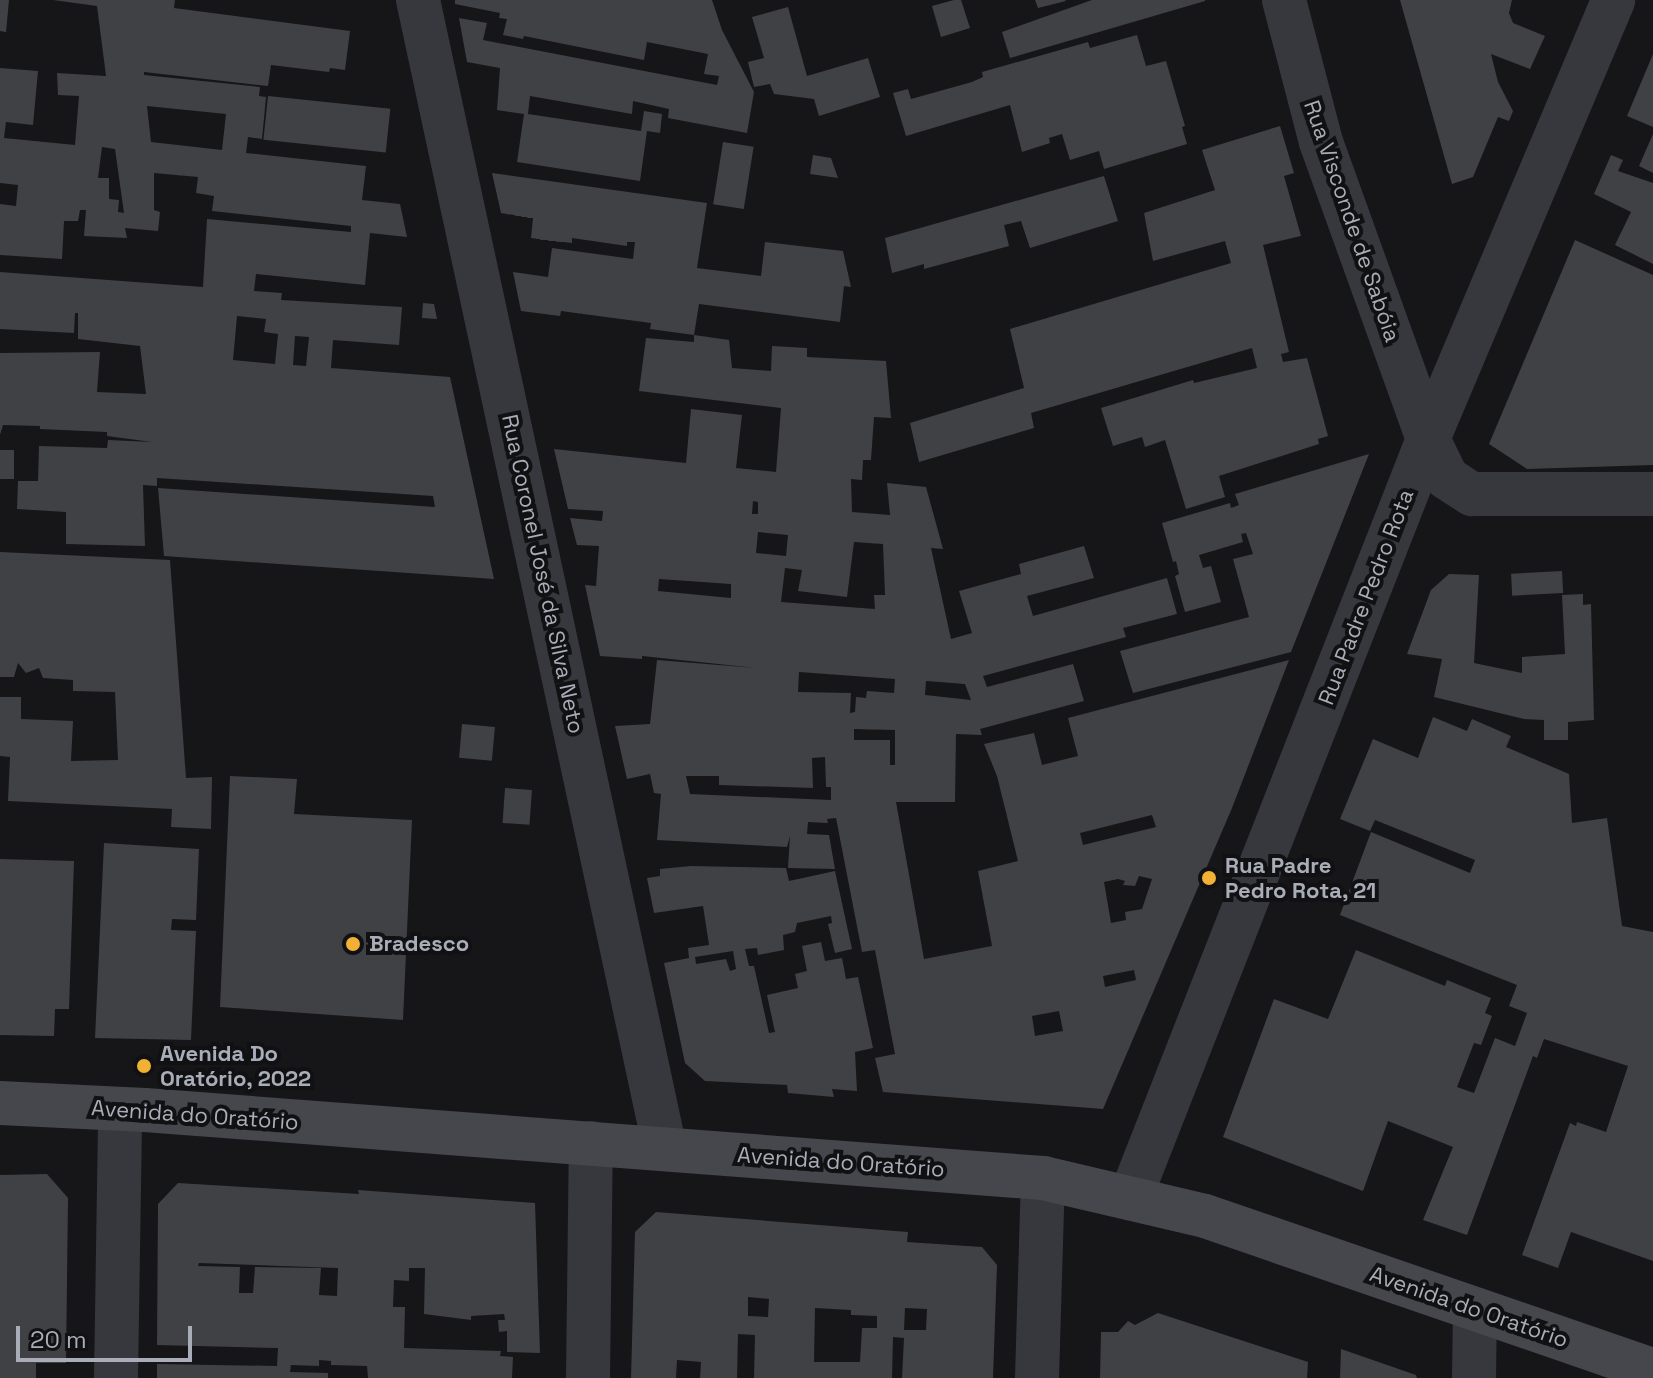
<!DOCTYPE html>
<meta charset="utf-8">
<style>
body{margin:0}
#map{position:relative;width:1653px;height:1378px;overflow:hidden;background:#161618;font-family:"Space Grotesk",sans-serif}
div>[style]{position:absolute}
.building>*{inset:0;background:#404145;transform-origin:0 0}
.minor>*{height:44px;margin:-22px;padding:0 22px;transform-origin:22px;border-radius:22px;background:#37383d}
.secondary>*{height:44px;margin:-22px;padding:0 22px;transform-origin:22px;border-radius:22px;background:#45474d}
.dots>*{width:22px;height:22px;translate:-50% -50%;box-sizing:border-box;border:4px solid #111113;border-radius:50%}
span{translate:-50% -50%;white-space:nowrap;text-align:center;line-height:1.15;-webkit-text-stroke:8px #111113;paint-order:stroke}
.street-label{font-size:22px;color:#a8adb8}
.poi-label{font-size:22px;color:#a8adb8;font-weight:700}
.left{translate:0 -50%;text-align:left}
.scale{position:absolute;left:16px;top:1326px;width:176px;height:36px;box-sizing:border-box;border:4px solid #a8adb8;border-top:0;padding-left:10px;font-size:24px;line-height:28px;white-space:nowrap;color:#a8adb8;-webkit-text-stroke:6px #111113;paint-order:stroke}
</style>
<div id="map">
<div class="building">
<div style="clip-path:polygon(0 0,9px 0,6px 32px,0 31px)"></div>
<div style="clip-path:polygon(evenodd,53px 0,175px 0,174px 8px,350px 31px,345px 70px,330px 68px,329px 72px,271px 65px,268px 86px,144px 72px,144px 75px,260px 87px,259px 96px,266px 97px,262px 139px,248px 137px,246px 153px,366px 166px,362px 200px,400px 204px,407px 237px,370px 233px,365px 285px,256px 274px,254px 291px,282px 293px,281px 300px,402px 307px,399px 345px,333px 340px,331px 368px,450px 377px,494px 579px,164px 556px,158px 488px,435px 507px,433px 496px,157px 478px,157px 486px,143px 485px,145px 546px,66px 544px,66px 512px,17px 509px,18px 481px,38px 481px,39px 446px,107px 448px,108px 440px,152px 442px,107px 436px,107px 432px,40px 429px,40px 426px,3px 425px,0 435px,0 353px,100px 352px,97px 392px,146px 394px,140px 346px,78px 339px,78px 313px,75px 313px,74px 333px,0 329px,0 272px,203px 287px,207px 219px,351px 232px,351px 226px,212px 211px,214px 196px,196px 193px,198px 177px,154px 173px,154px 210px,160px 212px,158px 231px,125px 228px,127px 238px,84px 236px,86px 210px,80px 210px,78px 221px,64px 221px,62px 259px,0 255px,0 204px,16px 206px,18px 185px,0 183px,0 68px,38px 71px,33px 125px,6px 122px,4px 138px,75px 145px,79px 96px,58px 95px,57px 73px,106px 76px,97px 6px,53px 0,147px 106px,226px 114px,222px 150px,151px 142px,147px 106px,53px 0,102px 147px,115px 149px,124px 213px,118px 212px,119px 200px,109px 199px,109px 178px,98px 178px,102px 147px,53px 0,237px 316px,266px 319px,264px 332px,278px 334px,275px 364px,233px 360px,237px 316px,53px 0,295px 336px,309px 337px,306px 366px,293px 365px,295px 336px)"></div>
<div style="clip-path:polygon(455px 0,712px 0,722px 30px,754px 92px,747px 133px,668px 118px,669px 109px,633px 101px,632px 114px,530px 96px,528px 114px,641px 131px,644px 111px,662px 114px,660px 133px,647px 131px,640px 181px,517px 162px,524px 114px,497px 110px,500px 68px,467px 62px,459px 18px,487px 23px,483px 40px,717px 85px,719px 76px,704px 74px,708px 54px,647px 42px,644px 60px,524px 36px,523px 39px,503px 35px,507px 19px,499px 18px,500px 13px,455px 4px)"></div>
<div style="clip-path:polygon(954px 0,961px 0,970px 28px,941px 37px,932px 6px)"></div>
<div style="clip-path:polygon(1035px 0,1065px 0,1066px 1px,1038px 8px)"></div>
<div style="clip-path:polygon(1092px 0,1205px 0,1205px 1px,1010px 58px,1002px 32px)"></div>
<div style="clip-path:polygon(1400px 0,1512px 0,1509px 13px,1513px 23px,1545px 36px,1530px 69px,1491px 54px,1498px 82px,1513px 111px,1509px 121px,1498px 117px,1473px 177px,1452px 184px)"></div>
<div style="clip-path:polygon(788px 7px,807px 76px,868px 58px,880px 97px,819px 116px,814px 99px,774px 94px,770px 84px,754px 87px,748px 62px,764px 58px,752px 17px)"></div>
<div style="clip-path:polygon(1137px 35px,1146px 66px,1166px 61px,1185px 126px,1182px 127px,1187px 144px,1104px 169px,1099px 151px,1070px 160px,1062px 134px,1049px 138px,1050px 143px,1022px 152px,1010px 105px,906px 136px,893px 93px,908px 89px,911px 99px,972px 82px,983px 77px,982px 72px,1088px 42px,1090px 48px)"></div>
<div style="clip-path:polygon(1653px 54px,1653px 127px,1627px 116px)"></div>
<div style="left:268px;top:96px;width:123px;height:44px;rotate:6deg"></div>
<div style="clip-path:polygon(1280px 126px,1294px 173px,1284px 176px,1301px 236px,1263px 245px,1289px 352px,1281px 354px,1283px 362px,1307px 358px,1328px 436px,1318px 439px,1319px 444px,1219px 476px,1225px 497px,1186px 509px,1165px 440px,1145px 447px,1142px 437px,1113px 446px,1101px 408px,1193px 380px,1194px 383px,1257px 368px,1252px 348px,1031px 413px,1034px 428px,919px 462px,910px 423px,1024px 388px,1010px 329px,1231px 263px,1225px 241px,1153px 261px,1144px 213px,1215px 190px,1202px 150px)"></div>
<div style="clip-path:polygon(1653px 134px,1653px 173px,1639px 166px)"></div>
<div style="left:723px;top:142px;width:31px;height:63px;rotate:9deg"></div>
<div style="clip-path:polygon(813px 155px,831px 158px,838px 178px,810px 174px)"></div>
<div style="clip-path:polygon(1611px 155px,1623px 160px,1618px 171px,1653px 183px,1653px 264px,1615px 245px,1631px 212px,1594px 194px)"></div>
<div style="clip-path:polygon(evenodd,492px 173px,707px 203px,697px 268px,761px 276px,765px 242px,843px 251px,851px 287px,844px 286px,840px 322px,699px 304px,694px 335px,729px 340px,732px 368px,771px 371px,772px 346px,807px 348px,807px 357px,886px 361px,891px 418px,874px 417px,871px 460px,863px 460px,862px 480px,851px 479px,852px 512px,890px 515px,887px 483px,926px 487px,943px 549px,931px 548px,951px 639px,972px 633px,959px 591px,1021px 574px,1019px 564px,1084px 546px,1094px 578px,1027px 596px,1033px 616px,1167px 578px,1177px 614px,1123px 628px,1126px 637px,983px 676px,987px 687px,1073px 664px,1084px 701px,980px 729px,982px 735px,956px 734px,955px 802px,896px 802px,924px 959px,992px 946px,978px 871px,1018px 861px,997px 776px,984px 744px,1034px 733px,1042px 765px,1078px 756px,1068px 718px,1289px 660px,1232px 808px,1103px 1109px,883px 1092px,875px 1058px,895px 1054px,875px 950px,862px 952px,836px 818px,827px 819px,828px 823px,808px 822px,807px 834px,829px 835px,835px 869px,788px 868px,790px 836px,787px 847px,657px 840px,661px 794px,654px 793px,650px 774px,627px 779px,615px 726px,650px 724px,657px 660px,756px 668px,642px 656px,642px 659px,600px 656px,585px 585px,596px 586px,599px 546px,577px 545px,570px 518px,602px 521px,603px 511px,568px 509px,554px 449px,686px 463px,691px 409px,742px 415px,736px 468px,776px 472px,781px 408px,639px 391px,646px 338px,694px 342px,694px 335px,650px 329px,651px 323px,561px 311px,560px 316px,521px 311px,513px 272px,548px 277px,552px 248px,633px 259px,635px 242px,627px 242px,627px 246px,572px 238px,572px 243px,531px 238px,533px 218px,501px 213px,492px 173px,753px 501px,758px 502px,758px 514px,752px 514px,753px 501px,492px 173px,758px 532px,788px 535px,786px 556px,756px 553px,758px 532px,492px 173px,854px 542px,883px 544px,885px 595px,874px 595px,875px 609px,781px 602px,785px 568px,802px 570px,798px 591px,847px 597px,854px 542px,492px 173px,659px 579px,731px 584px,731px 598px,658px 591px,659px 579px,492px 173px,799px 672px,895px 679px,894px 693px,867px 691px,866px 698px,856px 697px,855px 712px,850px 713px,851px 693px,798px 692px,799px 672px,492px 173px,926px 681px,965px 684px,971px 700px,925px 695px,926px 681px,492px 173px,854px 729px,895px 730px,895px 765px,890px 765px,890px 740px,854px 740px,854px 729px,492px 173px,825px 757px,826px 787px,831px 787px,831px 800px,690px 794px,686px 776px,719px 776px,719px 785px,813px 788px,812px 758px,825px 757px,492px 173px,1152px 815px,1156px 827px,1083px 845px,1080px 833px,1152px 815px,492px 173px,1139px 876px,1152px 879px,1142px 909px,1125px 912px,1126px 920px,1111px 923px,1104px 882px,1118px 879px,1125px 881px,1123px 885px,1135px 886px,1139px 876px,492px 173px,1134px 970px,1136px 980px,1105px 987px,1103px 976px,1134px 970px,492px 173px,1059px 1011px,1063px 1031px,1035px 1036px,1032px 1016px,1059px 1011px)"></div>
<div style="clip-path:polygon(1104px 176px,1118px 221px,1030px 248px,1021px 221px,1004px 225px,1009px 246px,924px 269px,924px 264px,892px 273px,885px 238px)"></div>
<div style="clip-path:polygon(1575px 240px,1653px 275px,1653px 465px,1527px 469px,1489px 444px)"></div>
<div style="clip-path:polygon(423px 303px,434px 304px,437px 319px,422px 318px)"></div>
<div style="left:0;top:450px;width:14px;height:29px"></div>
<div style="clip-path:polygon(1369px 454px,1291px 652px,1133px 693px,1120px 651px,1249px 617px,1233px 559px,1253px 554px,1246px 533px,1241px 534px,1243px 542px,1199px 555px,1203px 568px,1211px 566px,1221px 602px,1185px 612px,1175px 576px,1179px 574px,1176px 561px,1173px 562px,1162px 523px,1230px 503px,1231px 508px,1239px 505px,1235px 494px)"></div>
<div style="clip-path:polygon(0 552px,170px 560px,186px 778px,212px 777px,211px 829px,171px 827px,172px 809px,8px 801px,10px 757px,0 756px,0 697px,21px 697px,21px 719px,73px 721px,71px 761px,118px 760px,115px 692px,73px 691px,73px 680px,43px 678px,39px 668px,26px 673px,18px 663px,14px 677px,0 677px)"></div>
<div style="left:1562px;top:571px;width:22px;height:51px;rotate:87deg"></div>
<div style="clip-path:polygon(1449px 574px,1479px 575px,1474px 663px,1522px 673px,1522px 657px,1565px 654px,1562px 595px,1583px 594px,1583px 605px,1591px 604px,1594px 720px,1568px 722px,1568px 740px,1544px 740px,1544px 720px,1524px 719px,1434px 697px,1442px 659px,1407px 654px,1431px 590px)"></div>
<div style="clip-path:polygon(1433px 717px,1467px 731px,1472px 719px,1511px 736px,1506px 747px,1569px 774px,1572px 823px,1607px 818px,1622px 926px,1653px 932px,1653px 1261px,1571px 1232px,1558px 1268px,1522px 1255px,1570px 1123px,1576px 1126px,1577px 1122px,1606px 1132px,1628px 1066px,1544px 1039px,1537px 1058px,1533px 1056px,1467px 1235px,1423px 1220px,1453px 1147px,1388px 1121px,1363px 1191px,1223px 1137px,1274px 999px,1328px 1019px,1356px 950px,1445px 986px,1447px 980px,1491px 998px,1485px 1013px,1492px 1016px,1481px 1045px,1474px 1043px,1457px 1087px,1474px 1093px,1495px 1038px,1515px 1046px,1527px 1013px,1509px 1006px,1517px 985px,1340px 915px,1371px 832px,1470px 873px,1475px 860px,1375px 820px,1370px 831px,1340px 819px,1373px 739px,1418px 758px)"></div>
<div style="left:462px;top:724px;width:33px;height:34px;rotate:5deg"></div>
<div style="clip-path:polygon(230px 776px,297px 779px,294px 814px,412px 820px,403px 1020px,220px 1007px)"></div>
<div style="left:505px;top:788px;width:27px;height:35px;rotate:4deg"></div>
<div style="clip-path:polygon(104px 843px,199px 849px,196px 920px,172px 919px,171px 930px,196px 931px,191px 1040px,95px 1038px)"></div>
<div style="clip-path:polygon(0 859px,74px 861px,69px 1009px,55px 1009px,54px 1036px,0 1035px)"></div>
<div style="clip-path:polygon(evenodd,691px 866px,786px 868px,789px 881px,835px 871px,852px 949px,835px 953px,828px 924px,832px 923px,831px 916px,797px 923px,795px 932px,783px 935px,784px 950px,758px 955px,757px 948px,745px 949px,749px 966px,754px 966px,769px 1033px,775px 1032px,767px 995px,798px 988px,795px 974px,807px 971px,802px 946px,821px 942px,825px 961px,842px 958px,846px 979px,858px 977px,873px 1048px,855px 1052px,857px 1091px,832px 1089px,834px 1097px,788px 1093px,787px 1085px,705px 1081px,685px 1063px,664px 963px,689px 958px,688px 948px,709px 945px,703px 906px,654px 913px,647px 878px,660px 876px,660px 869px,691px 866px,733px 951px,736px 969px,730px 971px,726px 959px,696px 964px,695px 957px,733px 951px)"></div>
<div style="clip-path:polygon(47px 1174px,68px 1198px,66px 1363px,36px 1363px,36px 1378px,0 1378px,0 1175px)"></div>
<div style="clip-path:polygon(evenodd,178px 1183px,359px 1194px,358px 1190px,535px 1203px,540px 1353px,507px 1352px,507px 1331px,499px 1332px,498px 1320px,505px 1320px,504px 1314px,471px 1316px,471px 1320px,424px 1314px,425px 1268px,409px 1268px,409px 1281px,394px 1280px,393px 1307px,405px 1307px,404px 1348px,501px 1351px,500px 1356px,513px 1357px,512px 1378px,368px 1378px,367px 1366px,331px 1365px,331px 1361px,319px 1360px,319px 1366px,291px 1365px,290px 1372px,328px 1373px,328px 1378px,157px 1378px,157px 1364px,277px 1366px,278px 1348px,157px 1345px,158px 1204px,178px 1183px,199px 1263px,338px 1268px,337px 1296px,319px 1295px,321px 1268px,255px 1267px,253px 1293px,239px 1293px,240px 1267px,198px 1266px,199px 1263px)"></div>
<div style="clip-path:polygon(evenodd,656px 1212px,908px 1232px,907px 1242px,982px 1247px,997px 1265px,993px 1378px,902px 1378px,904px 1338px,893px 1337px,892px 1378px,754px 1378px,755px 1335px,738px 1334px,737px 1378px,700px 1378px,701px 1362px,677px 1360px,676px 1378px,631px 1378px,635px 1232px,656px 1212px,748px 1297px,769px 1299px,768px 1317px,748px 1316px,748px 1297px,656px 1212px,815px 1308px,851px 1310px,851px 1315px,877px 1316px,877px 1328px,862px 1328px,860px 1362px,814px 1362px,815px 1308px,656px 1212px,905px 1308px,927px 1309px,926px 1330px,904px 1330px,905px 1308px)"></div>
<div style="clip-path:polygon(1158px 1313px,1308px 1362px,1307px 1378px,1100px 1378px,1101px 1332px,1118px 1332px,1128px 1321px,1135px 1325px)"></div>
<div style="clip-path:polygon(1341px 1349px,1416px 1375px,1417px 1378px,1340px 1378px)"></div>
</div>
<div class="minor">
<div style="left:418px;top:0;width:1175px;rotate:77.87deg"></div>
<div style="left:1284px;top:0;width:147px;rotate:75.4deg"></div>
<div style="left:1321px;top:142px;width:316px;rotate:70.2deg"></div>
<div style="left:1428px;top:439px;width:43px;rotate:64deg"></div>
<div style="left:1447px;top:478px;width:30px;rotate:33deg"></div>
<div style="left:1472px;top:494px;width:181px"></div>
<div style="left:1130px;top:1198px;width:815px;rotate:-68.56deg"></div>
<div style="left:1428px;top:439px;width:476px;rotate:-67.1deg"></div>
<div style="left:116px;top:1378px;width:269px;rotate:-89.1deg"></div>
<div style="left:588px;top:1378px;width:235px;rotate:-89.3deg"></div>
<div style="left:1037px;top:1378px;width:200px;rotate:-88.3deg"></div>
<div style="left:1474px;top:1378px;width:68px;rotate:-89.2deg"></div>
</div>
<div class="secondary">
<div style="left:0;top:1103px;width:145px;rotate:2.8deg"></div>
<div style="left:145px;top:1110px;width:901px;rotate:4.33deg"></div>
<div style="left:1043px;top:1178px;width:166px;rotate:13.2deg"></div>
<div style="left:1205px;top:1216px;width:474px;rotate:19deg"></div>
</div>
<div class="dots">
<div style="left:1209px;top:878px;background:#f2b134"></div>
<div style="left:353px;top:944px;background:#f2b134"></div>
<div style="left:144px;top:1066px;background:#f2b134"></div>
</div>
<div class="street-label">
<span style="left:1352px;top:221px;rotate:71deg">Rua Visconde de Sabóia</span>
<span style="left:543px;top:574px;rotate:78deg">Rua Coronel José da Silva Neto</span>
<span style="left:1366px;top:597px;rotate:-69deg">Rua Padre Pedro Rota</span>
<span style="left:195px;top:1115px;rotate:4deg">Avenida do Oratório</span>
<span style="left:841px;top:1162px;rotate:4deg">Avenida do Oratório</span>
<span style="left:1469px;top:1307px;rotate:19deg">Avenida do Oratório</span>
</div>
<div class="poi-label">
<span class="left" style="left:1225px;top:878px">Rua Padre<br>Pedro Rota, 21</span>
<span class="left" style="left:369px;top:944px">Bradesco</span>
<span class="left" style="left:160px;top:1066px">Avenida Do<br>Oratório, 2022</span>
</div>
<div class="scale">20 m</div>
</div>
